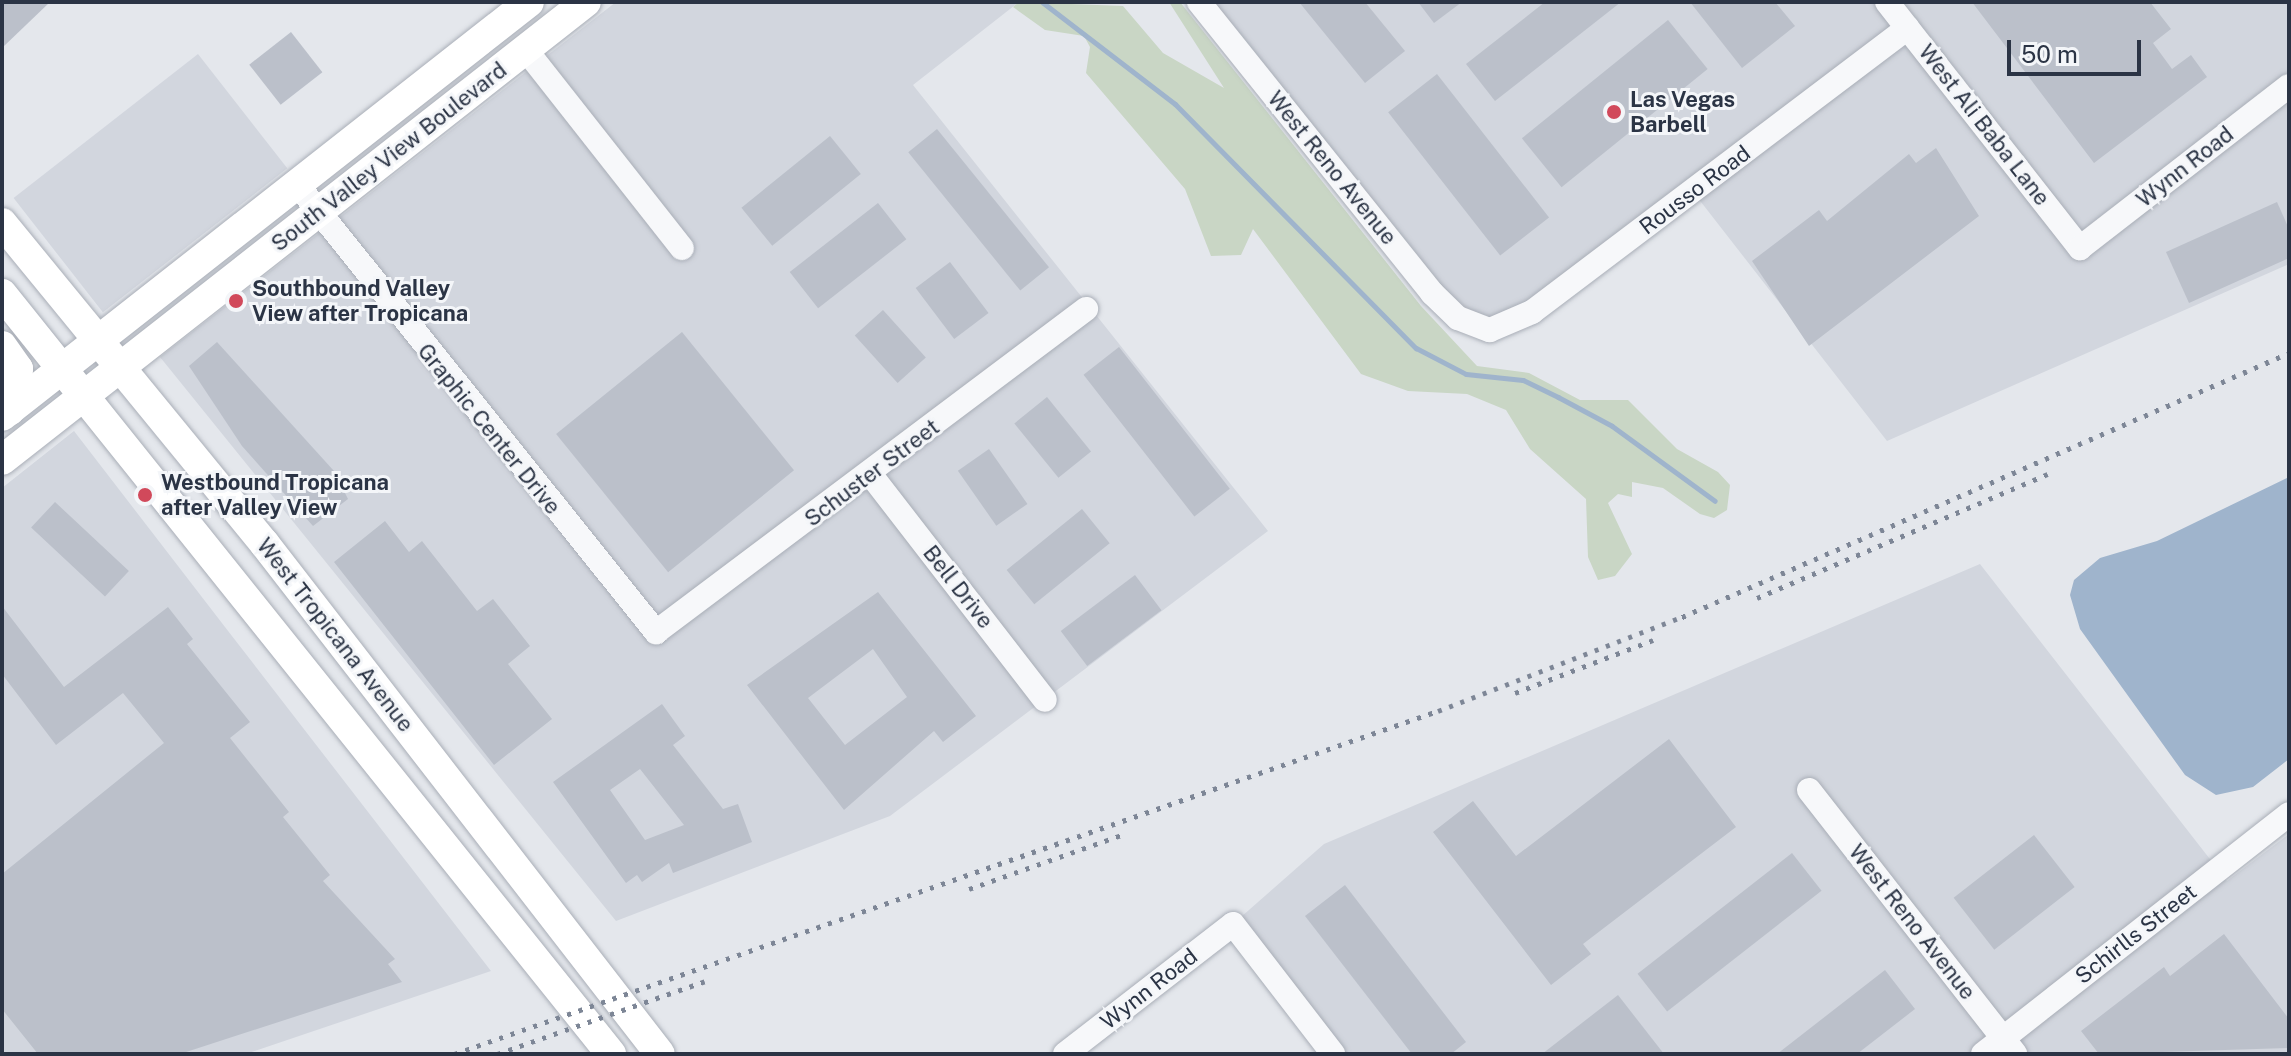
<!DOCTYPE html>
<style>
body{margin:0}
#map{position:relative;width:2291px;height:1056px;overflow:hidden;background:#e4e7ec;font-family:"Public Sans",sans-serif}
div>[style]{position:absolute}
.built>*{inset:0;background:#d2d6de;transform-origin:0 0}
.green>*{inset:0;background:#c9d6c5}
.water>*{inset:0;background:#9fb4cc}
.stream>*{height:5px;margin:-2.5px;padding:0 2.5px;transform-origin:2.5px;border-radius:2.5px;background:#9fb4cc}
.building>*{inset:0;background:#bbc0ca;transform-origin:0 0}
.roads{filter:drop-shadow(0 0 2px #a9aeb7) drop-shadow(0 0 2px #a9aeb7)}
.minor>*{height:24px;margin:-12px;padding:0 12px;transform-origin:12px;border-radius:12px;background:#f7f8fa}
.major>*{height:30px;margin:-15px;padding:0 15px;transform-origin:15px;border-radius:15px;background:#fff}
.rail>*{height:5px;margin-top:-2.5px;transform-origin:0;background:repeating-linear-gradient(90deg,#7d8696 0 4px,transparent 0 12px)}
.dots>*{width:22px;height:22px;translate:-50% -50%;box-sizing:border-box;border:4px solid #f4f6f9;border-radius:50%}
span{translate:-50% -50%;white-space:nowrap;text-align:center;line-height:1.15;-webkit-text-stroke:6px #f4f6f9;paint-order:stroke}
.poi-label{font-size:22px;color:#2b3445;font-weight:700}
.left{translate:0 -50%;text-align:left}
.street-label{font-size:22px;color:#2b3445}
.frame{position:absolute;inset:0;border:4px solid #2b3445;pointer-events:none}
.scale{position:absolute;left:2007px;top:40px;width:134px;height:36px;box-sizing:border-box;border:4px solid #2b3445;border-top:0;padding-left:10px;font-size:24px;line-height:28px;white-space:nowrap;color:#2b3445;-webkit-text-stroke:6px #f4f6f9;paint-order:stroke}
</style>
<div id="map">
<div class="built">
<div style="clip-path:polygon(616px 2px,1019px 2px,913px 85px,1268px 531px,890px 816px,616px 921px,160px 357px)"></div>
<div style="clip-path:polygon(1199px 2px,2289px 2px,2289px 264px,1887px 441px,1694px 193px,1532px 312px,1473px 327px)"></div>
<div style="left:198px;top:54px;width:145px;height:234px;rotate:52deg"></div>
<div style="clip-path:polygon(74px 431px,225px 627px,491px 971px,246px 1054px,2px 1054px,2px 488px)"></div>
<div style="clip-path:polygon(1980px 564px,2227px 881px,2289px 834px,2289px 1054px,1333px 1054px,1233px 924px,1324px 844px)"></div>
</div>
<div class="green">
<div style="clip-path:polygon(1019px 2px,1123px 6px,1163px 53px,1224px 88px,1169px 2px,1180px 2px,1421px 306px,1477px 366px,1529px 373px,1580px 400px,1628px 400px,1677px 449px,1718px 472px,1730px 485px,1727px 510px,1714px 518px,1700px 514px,1663px 488px,1632px 482px,1632px 497px,1618px 494px,1608px 503px,1632px 554px,1615px 576px,1598px 580px,1588px 557px,1586px 499px,1530px 449px,1506px 410px,1467px 394px,1408px 391px,1361px 374px,1253px 229px,1241px 255px,1211px 256px,1185px 189px,1086px 73px,1090px 47px,1084px 36px,1045px 30px,1013px 7px)"></div>
</div>
<div class="water">
<div style="clip-path:polygon(2289px 477px,2289px 759px,2253px 787px,2216px 795px,2185px 775px,2080px 629px,2070px 595px,2074px 580px,2100px 558px,2157px 541px)"></div>
</div>
<div class="stream">
<div style="left:1042px;top:2px;width:168px;rotate:37.5deg"></div>
<div style="left:1175px;top:104px;width:343px;rotate:45.4deg"></div>
<div style="left:1416px;top:348px;width:56px;rotate:27.5deg"></div>
<div style="left:1466px;top:374px;width:57px;rotate:6deg"></div>
<div style="left:1523px;top:380px;width:39px;rotate:26deg"></div>
<div style="left:1558px;top:397px;width:61px;rotate:28.2deg"></div>
<div style="left:1612px;top:426px;width:127px;rotate:36.1deg"></div>
</div>
<div class="building">
<div style="clip-path:polygon(2px 2px,50px 2px,2px 48px)"></div>
<div style="clip-path:polygon(1299px 2px,1365px 2px,1405px 51px,1365px 83px)"></div>
<div style="clip-path:polygon(1418px 2px,1462px 2px,1434px 23px)"></div>
<div style="clip-path:polygon(1545px 2px,1621px 2px,1495px 101px,1466px 64px)"></div>
<div style="clip-path:polygon(1690px 2px,1775px 2px,1795px 26px,1742px 68px)"></div>
<div style="clip-path:polygon(1972px 2px,2150px 2px,2171px 29px,2153px 43px,2172px 69px,2191px 55px,2207px 77px,2094px 163px)"></div>
<div style="left:1668px;top:20px;width:63px;height:188px;rotate:51deg"></div>
<div style="left:291px;top:32px;width:51px;height:53px;rotate:52deg"></div>
<div style="left:1437px;top:74px;width:182px;height:62px;rotate:52deg"></div>
<div style="left:937px;top:129px;width:178px;height:37px;rotate:51deg"></div>
<div style="left:830px;top:136px;width:49px;height:114px;rotate:51deg"></div>
<div style="clip-path:polygon(1936px 148px,1979px 216px,1809px 346px,1752px 261px,1819px 210px,1827px 221px,1909px 154px,1916px 163px)"></div>
<div style="clip-path:polygon(2277px 202px,2289px 229px,2289px 258px,2189px 303px,2166px 252px)"></div>
<div style="left:878px;top:203px;width:46px;height:112px;rotate:52deg"></div>
<div style="left:950px;top:262px;width:64px;height:43px;rotate:53deg"></div>
<div style="left:883px;top:310px;width:64px;height:38px;rotate:48deg"></div>
<div style="left:682px;top:332px;width:178px;height:162px;rotate:51deg"></div>
<div style="clip-path:polygon(217px 342px,334px 471px,348px 499px,313px 526px,242px 446px,189px 366px)"></div>
<div style="left:1119px;top:347px;width:180px;height:45px;rotate:52deg"></div>
<div style="left:1047px;top:397px;width:70px;height:42px;rotate:51deg"></div>
<div style="left:989px;top:449px;width:67px;height:38px;rotate:55deg"></div>
<div style="left:55px;top:502px;width:101px;height:35px;rotate:43deg"></div>
<div style="left:1082px;top:509px;width:44px;height:97px;rotate:51deg"></div>
<div style="clip-path:polygon(385px 521px,409px 552px,422px 541px,477px 611px,493px 599px,530px 646px,508px 664px,552px 719px,494px 765px,334px 562px)"></div>
<div style="left:1135px;top:575px;width:44px;height:93px;rotate:53deg"></div>
<div style="clip-path:polygon(evenodd,878px 592px,976px 716px,943px 742px,934px 731px,844px 810px,747px 685px,878px 592px,873px 649px,907px 697px,845px 745px,808px 698px,873px 649px)"></div>
<div style="clip-path:polygon(2px 606px,64px 687px,168px 607px,193px 639px,187px 644px,250px 722px,230px 738px,289px 812px,283px 817px,330px 875px,323px 881px,395px 959px,388px 964px,402px 982px,180px 1054px,38px 1054px,2px 1009px,2px 874px,164px 743px,123px 693px,56px 745px,2px 674px)"></div>
<div style="clip-path:polygon(evenodd,662px 704px,685px 736px,673px 745px,723px 809px,738px 804px,752px 842px,673px 873px,669px 863px,642px 882px,637px 875px,626px 883px,553px 782px,662px 704px,640px 769px,684px 825px,645px 840px,610px 790px,640px 769px)"></div>
<div style="clip-path:polygon(1669px 739px,1736px 827px,1583px 944px,1591px 954px,1551px 985px,1433px 832px,1473px 801px,1516px 856px)"></div>
<div style="left:2034px;top:835px;width:66px;height:102px;rotate:52deg"></div>
<div style="left:1792px;top:853px;width:48px;height:196px;rotate:52deg"></div>
<div style="clip-path:polygon(1345px 885px,1466px 1042px,1451px 1054px,1412px 1054px,1305px 916px)"></div>
<div style="clip-path:polygon(2224px 934px,2289px 1019px,2289px 1048px,2099px 1054px,2081px 1031px,2164px 967px,2170px 976px)"></div>
<div style="clip-path:polygon(1885px 970px,1915px 1009px,1857px 1054px,1777px 1054px)"></div>
<div style="clip-path:polygon(1618px 995px,1664px 1054px,1542px 1054px)"></div>
</div>
<div class="roads">
<div class="minor">
<div style="left:1199px;top:2px;width:373px;rotate:51.3deg"></div>
<div style="left:1432px;top:293px;width:36px;rotate:44deg"></div>
<div style="left:1458px;top:318px;width:34px;rotate:21deg"></div>
<div style="left:1490px;top:330px;width:46px;rotate:-23.2deg"></div>
<div style="left:1532px;top:312px;width:471px;rotate:-37.1deg"></div>
<div style="left:1887px;top:2px;width:313px;rotate:51.9deg"></div>
<div style="left:2080px;top:248px;width:264px;rotate:-37.8deg"></div>
<div style="left:526px;top:50px;width:252px;rotate:51.8deg"></div>
<div style="left:296px;top:183px;width:576px;rotate:51.28deg"></div>
<div style="left:656px;top:632px;width:538px;rotate:-36.91deg"></div>
<div style="left:871px;top:475px;width:284px;rotate:52.3deg"></div>
<div style="left:1809px;top:790px;width:335px;rotate:52deg"></div>
<div style="left:1065px;top:1054px;width:212px;rotate:-37.7deg"></div>
<div style="left:1233px;top:924px;width:164px;rotate:52.4deg"></div>
<div style="left:1983px;top:1054px;width:389px;rotate:-38.1deg"></div>
</div>
<div class="major">
<div style="left:2px;top:223px;width:414px;rotate:50.7deg"></div>
<div style="left:264px;top:543px;width:646px;rotate:52.23deg"></div>
<div style="left:2px;top:294px;width:974px;rotate:51.29deg"></div>
<div style="left:2px;top:346px;width:28px;rotate:55deg"></div>
<div style="left:18px;top:369px;width:42px;rotate:101deg"></div>
<div style="left:2px;top:416px;width:670px;rotate:-38.15deg"></div>
<div style="left:2px;top:460px;width:742px;rotate:-38.11deg"></div>
</div>
</div>
<div class="rail">
<div style="left:1757px;top:598px;width:316px;rotate:-23.1deg"></div>
<div style="left:1515px;top:693px;width:148px;rotate:-21deg"></div>
<div style="left:969px;top:889px;width:164px;rotate:-19.5deg"></div>
<div style="left:454px;top:1054px;width:1042px;rotate:-19.22deg"></div>
<div style="left:1438px;top:711px;width:261px;rotate:-21.1deg"></div>
<div style="left:1682px;top:617px;width:662px;rotate:-23.51deg"></div>
<div style="left:497px;top:1054px;width:220px;rotate:-19.3deg"></div>
</div>
<div class="dots">
<div style="left:1614px;top:112px;background:#d1495b"></div>
<div style="left:236px;top:301px;background:#d1495b"></div>
<div style="left:145px;top:495px;background:#d1495b"></div>
</div>
<div class="poi-label">
<span class="left" style="left:1630px;top:112px">Las Vegas<br>Barbell</span>
<span class="left" style="left:252px;top:301px">Southbound Valley<br>View after Tropicana</span>
<span class="left" style="left:161px;top:495px">Westbound Tropicana<br>after Valley View</span>
</div>
<div class="street-label">
<span style="left:1984px;top:125px;rotate:52deg">West Ali Baba Lane</span>
<span style="left:389px;top:157px;rotate:-38deg">South Valley View Boulevard</span>
<span style="left:2185px;top:167px;rotate:-38deg">Wynn Road</span>
<span style="left:1332px;top:168px;rotate:51deg">West Reno Avenue</span>
<span style="left:1695px;top:190px;rotate:-37deg">Rousso Road</span>
<span style="left:489px;top:429px;rotate:51deg">Graphic Center Drive</span>
<span style="left:872px;top:473px;rotate:-37deg">Schuster Street</span>
<span style="left:958px;top:587px;rotate:52deg">Bell Drive</span>
<span style="left:335px;top:635px;rotate:52deg">West Tropicana Avenue</span>
<span style="left:1912px;top:922px;rotate:52deg">West Reno Avenue</span>
<span style="left:2136px;top:934px;rotate:-38deg">Schirlls Street</span>
<span style="left:1149px;top:989px;rotate:-38deg">Wynn Road</span>
</div>
<div class="frame"></div>
<div class="scale">50 m</div>
</div>
